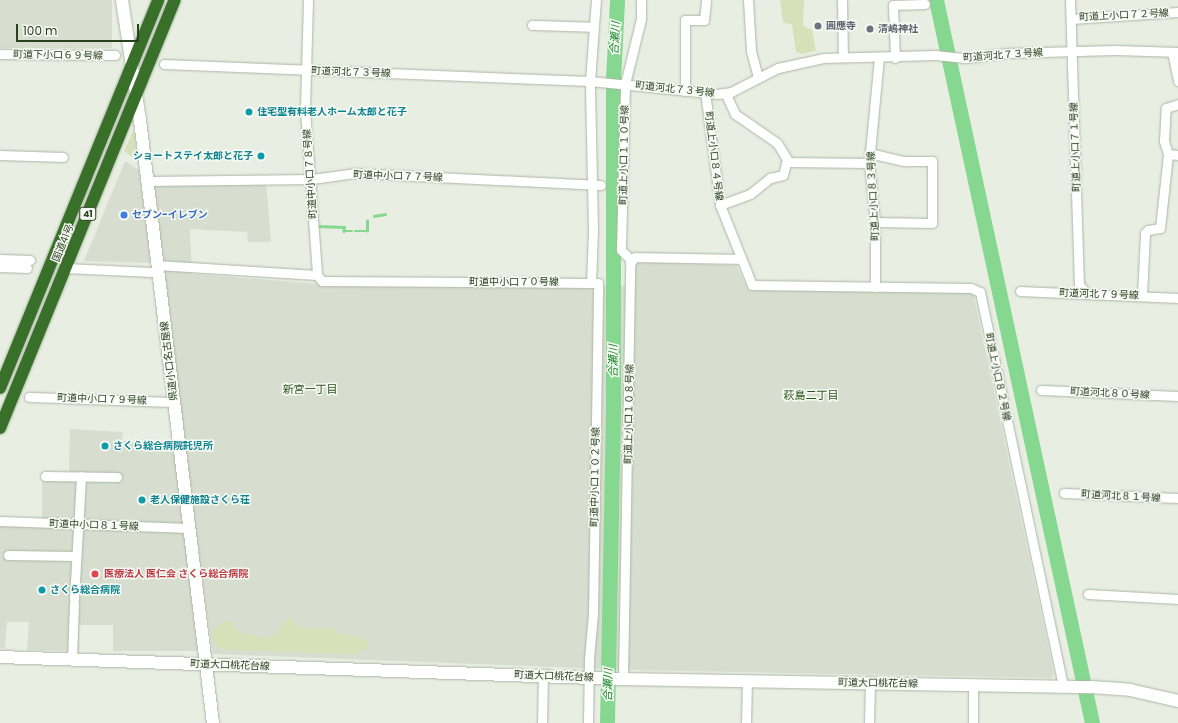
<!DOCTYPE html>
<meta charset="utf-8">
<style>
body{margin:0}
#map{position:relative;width:1178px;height:723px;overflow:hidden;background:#e8eee2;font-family:Poppins,"Noto Sans JP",sans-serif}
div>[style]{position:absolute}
.built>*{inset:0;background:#d7ded0;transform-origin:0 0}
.green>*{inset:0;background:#d7e1b9}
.stream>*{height:2.5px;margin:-1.25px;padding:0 1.25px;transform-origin:1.25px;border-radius:1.25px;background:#86d891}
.river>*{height:15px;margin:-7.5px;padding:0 7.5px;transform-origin:7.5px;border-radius:7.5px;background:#86d891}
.roads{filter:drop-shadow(0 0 1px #abb7a4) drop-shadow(0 0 1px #abb7a4)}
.street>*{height:9px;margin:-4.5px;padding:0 4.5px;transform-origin:4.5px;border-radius:4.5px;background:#fff}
.secondary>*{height:12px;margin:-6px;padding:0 6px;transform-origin:6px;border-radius:6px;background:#fff}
.highway>*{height:12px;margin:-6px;padding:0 6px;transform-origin:6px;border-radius:6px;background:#397029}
.dots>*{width:11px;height:11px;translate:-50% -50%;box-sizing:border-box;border:2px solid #f7faf4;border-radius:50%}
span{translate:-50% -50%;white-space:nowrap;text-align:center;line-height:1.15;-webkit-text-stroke:3px #f7faf4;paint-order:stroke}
.shield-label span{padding:1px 3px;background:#f7faf4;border:1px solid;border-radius:3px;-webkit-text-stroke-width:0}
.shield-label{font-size:9px;color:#2a4120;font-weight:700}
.street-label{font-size:10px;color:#2a4120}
.worship-label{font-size:10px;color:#5b616d;font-weight:700}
.left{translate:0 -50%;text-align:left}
.culture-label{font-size:10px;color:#0d838f;font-weight:700}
.right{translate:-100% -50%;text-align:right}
.shop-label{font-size:10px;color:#366cbe;font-weight:700}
.health-label{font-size:10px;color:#be3a42;font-weight:700}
.water-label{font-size:11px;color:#148325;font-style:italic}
.neighbourhood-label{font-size:11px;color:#2a551a}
.scale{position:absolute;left:16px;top:24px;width:123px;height:18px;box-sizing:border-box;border:2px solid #2a4120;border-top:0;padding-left:5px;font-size:12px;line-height:14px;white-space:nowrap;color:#2a4120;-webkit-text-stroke:3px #f7faf4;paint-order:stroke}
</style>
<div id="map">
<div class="built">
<div style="left:0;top:0;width:112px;height:48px"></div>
<div style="clip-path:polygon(125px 161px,139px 170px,151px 263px,84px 261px)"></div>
<div style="clip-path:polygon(266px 182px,271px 242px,248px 242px,247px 232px,190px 229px,192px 274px,320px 284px,635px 286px,636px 262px,736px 265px,748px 290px,973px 293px,1054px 674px,1051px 678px,635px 670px,213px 654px,190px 498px,152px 187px,155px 184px)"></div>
<div style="clip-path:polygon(70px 429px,123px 432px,122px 441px,173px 442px,200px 649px,195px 651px,113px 651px,113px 625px,79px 625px,79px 651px,27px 650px,29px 622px,7px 622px,5px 649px,0 648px,0 526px,42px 527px,42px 474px,69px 473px)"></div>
</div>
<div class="green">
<div style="clip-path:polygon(780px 0,804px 0,803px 26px,812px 30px,816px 51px,801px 54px,796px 52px,792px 25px,783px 22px)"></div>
<div style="clip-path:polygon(133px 131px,135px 135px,137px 160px,124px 151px)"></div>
<div style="clip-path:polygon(289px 617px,297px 626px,308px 629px,332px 627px,339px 634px,358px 636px,366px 640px,368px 647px,358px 654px,343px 654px,238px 650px,220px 648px,215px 644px,210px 632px,225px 621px,234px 622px,236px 629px,244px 634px,253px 634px,262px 639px,275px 633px)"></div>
</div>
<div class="stream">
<div style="left:374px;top:216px;width:11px;rotate:-10deg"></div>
<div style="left:316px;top:226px;width:28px;rotate:2deg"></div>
<div style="left:344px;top:227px;width:4px;rotate:90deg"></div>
<div style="left:344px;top:231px;width:8px"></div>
<div style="left:355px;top:231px;width:12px"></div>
<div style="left:367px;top:231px;width:10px;rotate:-90deg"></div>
</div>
<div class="river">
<div style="left:936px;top:0;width:740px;rotate:77.82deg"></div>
<div style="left:607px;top:723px;width:307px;rotate:-88.9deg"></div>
<div style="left:613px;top:416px;width:336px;rotate:-90deg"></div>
<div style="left:613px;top:80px;width:80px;rotate:-87.1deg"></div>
</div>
<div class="roads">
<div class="street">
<div style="left:308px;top:0;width:110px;rotate:91.6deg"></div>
<div style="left:305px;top:110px;width:165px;rotate:85.8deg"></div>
<div style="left:748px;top:0;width:51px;rotate:86.6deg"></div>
<div style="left:751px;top:51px;width:27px;rotate:75deg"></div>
<div style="left:842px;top:0;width:57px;rotate:89deg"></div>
<div style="left:1070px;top:0;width:285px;rotate:88.2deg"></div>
<div style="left:1079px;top:285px;width:10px;rotate:45deg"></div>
<div style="left:1071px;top:19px;width:107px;rotate:-3.7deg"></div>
<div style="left:532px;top:25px;width:62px;rotate:1.8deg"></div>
<div style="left:1172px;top:52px;width:30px;rotate:78deg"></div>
<div style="left:0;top:54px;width:115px;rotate:0.5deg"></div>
<div style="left:895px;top:58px;width:53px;rotate:-92.2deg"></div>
<div style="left:893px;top:5px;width:32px;rotate:-2deg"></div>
<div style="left:164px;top:64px;width:426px;rotate:2.3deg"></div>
<div style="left:590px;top:81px;width:129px;rotate:5.8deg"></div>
<div style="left:718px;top:94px;width:13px;rotate:-9deg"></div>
<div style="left:731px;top:92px;width:53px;rotate:-27.1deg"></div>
<div style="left:778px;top:68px;width:46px;rotate:-12.5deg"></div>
<div style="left:823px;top:58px;width:112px;rotate:-1.5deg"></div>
<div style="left:935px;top:55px;width:30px;rotate:6deg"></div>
<div style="left:965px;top:58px;width:43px;rotate:-6.6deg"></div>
<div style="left:1008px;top:53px;width:108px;rotate:-1.6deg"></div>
<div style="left:1116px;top:50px;width:62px;rotate:1.8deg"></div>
<div style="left:685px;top:91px;width:71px;rotate:-90deg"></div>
<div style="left:685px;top:20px;width:19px"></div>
<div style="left:704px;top:20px;width:20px;rotate:-84deg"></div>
<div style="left:705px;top:92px;width:114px;rotate:82.4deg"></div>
<div style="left:720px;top:205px;width:86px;rotate:68.2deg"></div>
<div style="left:752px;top:285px;width:219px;rotate:0.8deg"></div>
<div style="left:971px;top:288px;width:10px;rotate:24deg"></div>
<div style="left:980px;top:292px;width:403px;rotate:78.1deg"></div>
<div style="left:869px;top:153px;width:37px;rotate:13deg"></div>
<div style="left:905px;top:161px;width:27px"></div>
<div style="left:932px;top:161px;width:62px;rotate:90deg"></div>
<div style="left:932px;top:223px;width:57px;rotate:-179deg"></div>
<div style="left:1168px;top:154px;width:10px;rotate:6deg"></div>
<div style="left:0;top:155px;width:63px;rotate:1.8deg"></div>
<div style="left:787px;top:162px;width:82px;rotate:0.7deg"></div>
<div style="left:147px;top:181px;width:165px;rotate:-0.7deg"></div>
<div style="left:312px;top:179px;width:43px;rotate:-7.9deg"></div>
<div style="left:355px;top:173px;width:246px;rotate:2.8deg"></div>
<div style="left:720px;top:205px;width:32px;rotate:-20deg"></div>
<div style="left:750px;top:194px;width:26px;rotate:-39deg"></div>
<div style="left:770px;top:178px;width:13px;rotate:-13deg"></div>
<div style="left:783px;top:175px;width:16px;rotate:-76deg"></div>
<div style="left:787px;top:159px;width:19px;rotate:-122deg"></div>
<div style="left:777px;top:143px;width:51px;rotate:-145.4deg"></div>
<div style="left:735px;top:114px;width:23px;rotate:-115deg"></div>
<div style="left:0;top:259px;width:30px;rotate:2deg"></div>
<div style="left:631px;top:260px;width:14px;rotate:-135deg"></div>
<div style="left:621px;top:250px;width:166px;rotate:-88.6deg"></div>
<div style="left:625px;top:84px;width:67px;rotate:-76.2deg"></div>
<div style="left:641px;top:19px;width:19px;rotate:-90deg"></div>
<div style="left:157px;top:265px;width:160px;rotate:3.6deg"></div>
<div style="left:317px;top:275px;width:8px;rotate:50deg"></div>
<div style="left:322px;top:281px;width:269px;rotate:0.4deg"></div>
<div style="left:591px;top:283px;width:53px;rotate:-87.8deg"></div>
<div style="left:593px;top:230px;width:149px;rotate:-91.2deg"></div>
<div style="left:590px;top:81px;width:81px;rotate:-85.8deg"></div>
<div style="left:0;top:267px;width:27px;rotate:2deg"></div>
<div style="left:65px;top:268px;width:87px;rotate:2.6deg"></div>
<div style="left:875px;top:287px;width:65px;rotate:-90deg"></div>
<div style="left:875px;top:222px;width:59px;rotate:-95.8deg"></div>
<div style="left:869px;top:163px;width:105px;rotate:-84.6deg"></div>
<div style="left:1020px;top:291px;width:158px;rotate:2.5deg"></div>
<div style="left:1142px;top:295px;width:62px;rotate:-87.2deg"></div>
<div style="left:1145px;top:233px;width:4px;rotate:-45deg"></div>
<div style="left:1148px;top:230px;width:12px;rotate:-9deg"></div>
<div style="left:1160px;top:228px;width:74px;rotate:-83.8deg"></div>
<div style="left:1168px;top:154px;width:14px;rotate:-107deg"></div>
<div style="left:1164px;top:141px;width:33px;rotate:-87deg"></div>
<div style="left:1166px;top:108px;width:13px;rotate:-18deg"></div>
<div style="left:1041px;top:390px;width:137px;rotate:2.5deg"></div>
<div style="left:29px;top:397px;width:145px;rotate:2deg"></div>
<div style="left:45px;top:476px;width:72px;rotate:0.8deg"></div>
<div style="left:1064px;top:493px;width:114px;rotate:2.5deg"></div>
<div style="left:0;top:521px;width:189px;rotate:2.1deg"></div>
<div style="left:8px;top:555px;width:68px;rotate:0.8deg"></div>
<div style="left:1088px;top:594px;width:90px;rotate:3.2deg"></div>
<div style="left:74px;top:599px;width:123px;rotate:-86.7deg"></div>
<div style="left:72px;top:660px;width:56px;rotate:-88deg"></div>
<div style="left:623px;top:679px;width:416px;rotate:-89deg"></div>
<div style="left:630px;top:263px;width:8px;rotate:-50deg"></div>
<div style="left:635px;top:257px;width:106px;rotate:1.1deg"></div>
<div style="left:542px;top:723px;width:47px;rotate:-88.8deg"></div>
<div style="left:588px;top:723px;width:64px;rotate:-89.1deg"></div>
<div style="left:589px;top:659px;width:46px;rotate:-85deg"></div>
<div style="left:593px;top:613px;width:330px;rotate:-89.1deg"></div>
<div style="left:598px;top:283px;width:7px;rotate:180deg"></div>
<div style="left:746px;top:723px;width:42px;rotate:-88.6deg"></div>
<div style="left:869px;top:723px;width:40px;rotate:-88.6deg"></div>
<div style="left:973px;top:723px;width:38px;rotate:-90deg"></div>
</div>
<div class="secondary">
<div style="left:122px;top:0;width:121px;rotate:81.5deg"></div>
<div style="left:140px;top:120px;width:607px;rotate:83.1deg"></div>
<div style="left:0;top:657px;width:620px;rotate:2.03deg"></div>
<div style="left:620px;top:679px;width:471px;rotate:1deg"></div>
<div style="left:1091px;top:687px;width:39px;rotate:4deg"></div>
<div style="left:1130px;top:690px;width:49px;rotate:12.9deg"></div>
</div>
<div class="highway">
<div style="left:0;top:388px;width:419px;rotate:-67.8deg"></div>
<div style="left:0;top:428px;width:462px;rotate:-67.8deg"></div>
</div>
</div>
<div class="dots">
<div style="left:818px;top:26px;background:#6b7280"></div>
<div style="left:870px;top:29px;background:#6b7280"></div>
<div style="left:249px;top:112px;background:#0f9aa8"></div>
<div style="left:261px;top:156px;background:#0f9aa8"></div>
<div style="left:124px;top:215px;background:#3f7fe0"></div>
<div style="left:105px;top:446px;background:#0f9aa8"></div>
<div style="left:142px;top:500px;background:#0f9aa8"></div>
<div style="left:95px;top:574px;background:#e0444e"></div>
<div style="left:42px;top:590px;background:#0f9aa8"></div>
</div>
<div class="shield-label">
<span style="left:88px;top:214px">41</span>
</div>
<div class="street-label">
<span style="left:1124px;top:15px;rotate:-3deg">町道上小口７２号線</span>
<span style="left:58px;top:55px;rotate:1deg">町道下小口６９号線</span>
<span style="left:1003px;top:55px;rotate:-4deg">町道河北７３号線</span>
<span style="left:351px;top:72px;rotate:2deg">町道河北７３号線</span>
<span style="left:675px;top:89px;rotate:6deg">町道河北７３号線</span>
<span style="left:1075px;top:147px;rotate:-92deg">町道上小口７１号線</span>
<span style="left:624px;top:155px;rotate:-89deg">町道上小口１１０号線</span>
<span style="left:714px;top:156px;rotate:83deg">町道上小口８４号線</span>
<span style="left:310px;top:174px;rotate:-94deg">町道中小口７８号線</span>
<span style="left:398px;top:176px;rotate:2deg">町道中小口７７号線</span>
<span style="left:873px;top:196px;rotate:-93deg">町道上小口８３号線</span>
<span style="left:63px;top:243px;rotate:-68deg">国道41号</span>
<span style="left:514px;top:282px">町道中小口７０号線</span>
<span style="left:1099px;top:294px;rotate:2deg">町道河北７９号線</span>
<span style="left:169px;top:361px;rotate:-97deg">県道小口名古屋線</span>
<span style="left:998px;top:377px;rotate:78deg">町道上小口８２号線</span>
<span style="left:1110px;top:393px;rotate:3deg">町道河北８０号線</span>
<span style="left:102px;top:399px;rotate:2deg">町道中小口７９号線</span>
<span style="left:629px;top:414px;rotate:-89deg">町道上小口１０８号線</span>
<span style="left:595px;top:477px;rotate:-89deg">町道中小口１０２号線</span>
<span style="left:1121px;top:496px;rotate:3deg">町道河北８１号線</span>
<span style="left:94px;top:525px;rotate:2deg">町道中小口８１号線</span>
<span style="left:230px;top:665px;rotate:2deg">町道大口桃花台線</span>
<span style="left:554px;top:676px;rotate:2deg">町道大口桃花台線</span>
<span style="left:878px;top:683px;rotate:1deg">町道大口桃花台線</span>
</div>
<div class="worship-label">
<span class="left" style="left:826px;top:26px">圓應寺</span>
<span class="left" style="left:878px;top:29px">清嶋神社</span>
</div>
<div class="culture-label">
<span class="left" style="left:257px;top:112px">住宅型有料老人ホーム太郎と花子</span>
<span class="right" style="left:253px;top:156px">ショートステイ太郎と花子</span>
<span class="left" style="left:113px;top:446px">さくら総合病院託児所</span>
<span class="left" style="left:150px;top:500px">老人保健施設さくら荘</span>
<span class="left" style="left:50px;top:590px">さくら総合病院</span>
</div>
<div class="shop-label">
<span class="left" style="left:132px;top:215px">セブン-イレブン</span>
</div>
<div class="health-label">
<span class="left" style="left:104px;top:574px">医療法人 医仁会 さくら総合病院</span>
</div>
<div class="water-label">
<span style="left:615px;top:38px;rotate:-87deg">合瀬川</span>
<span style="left:613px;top:361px;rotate:-90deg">合瀬川</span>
<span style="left:608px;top:685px;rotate:-89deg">合瀬川</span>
</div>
<div class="neighbourhood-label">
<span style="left:310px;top:389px">新宮一丁目</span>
<span style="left:811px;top:395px">萩島二丁目</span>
</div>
<div class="scale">100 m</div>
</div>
